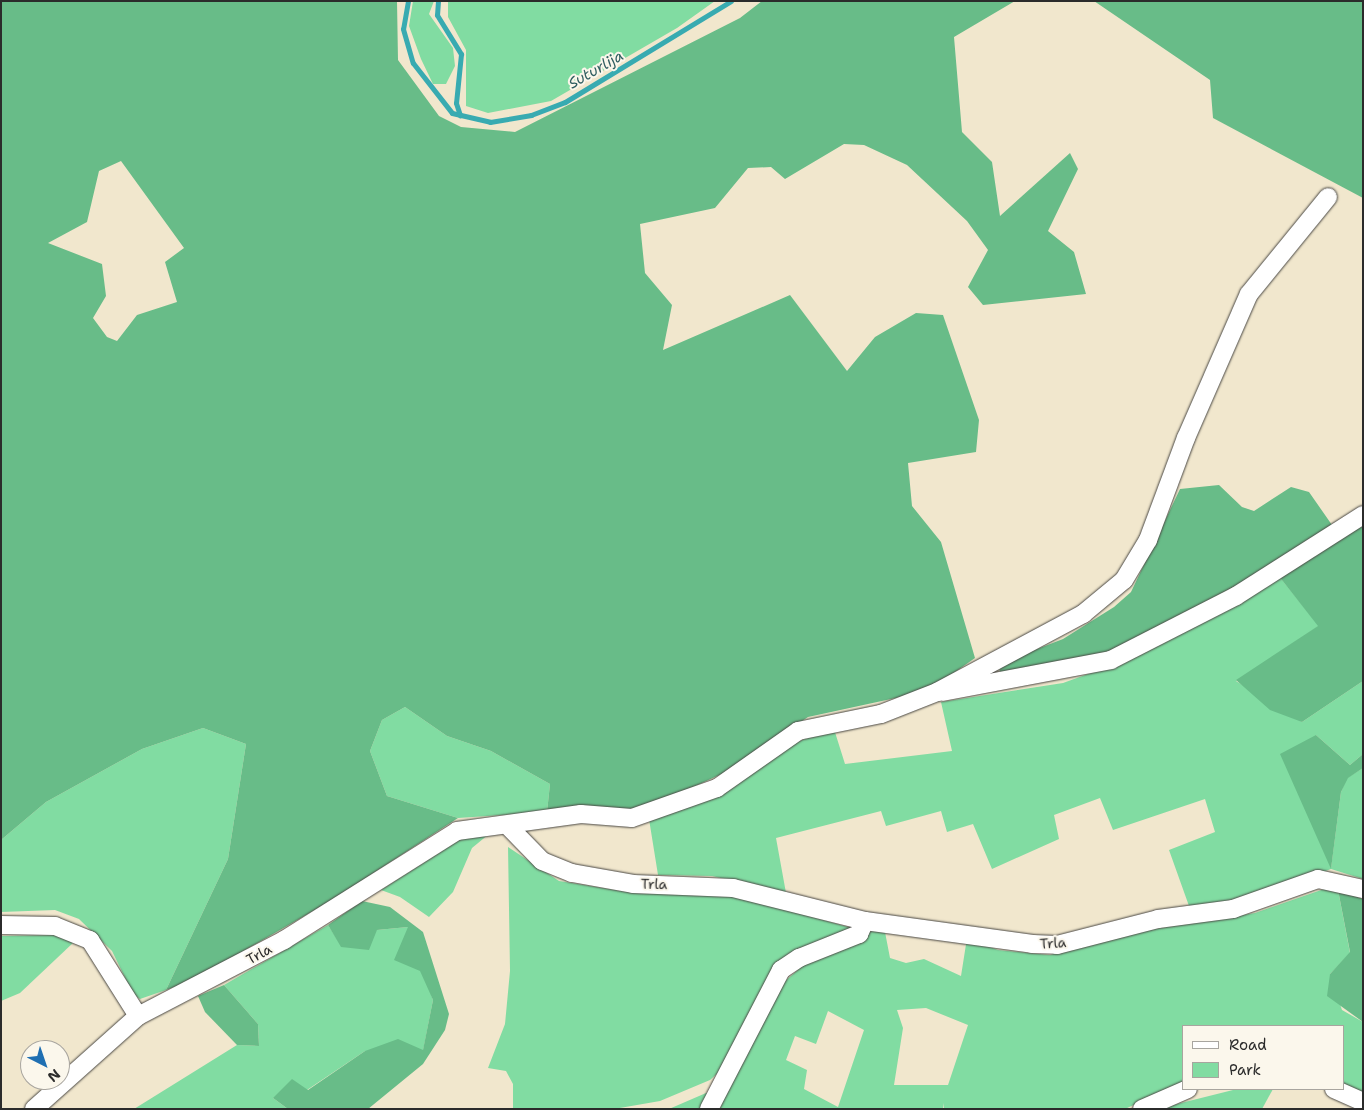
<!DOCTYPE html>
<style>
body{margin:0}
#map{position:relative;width:1364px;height:1110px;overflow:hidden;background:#f1e7cd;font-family:"Shantell Sans",sans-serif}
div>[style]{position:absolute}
.green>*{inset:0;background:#81dca2}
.forest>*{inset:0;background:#68bc88}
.stream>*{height:5px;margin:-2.5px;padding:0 2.5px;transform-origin:2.5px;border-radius:2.5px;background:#38abb1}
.roads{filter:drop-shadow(0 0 1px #494743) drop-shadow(0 0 1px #494743)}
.street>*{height:18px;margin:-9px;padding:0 9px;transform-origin:9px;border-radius:9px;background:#fff}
span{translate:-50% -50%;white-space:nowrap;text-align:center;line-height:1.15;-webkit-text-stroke:4px #fbf7ec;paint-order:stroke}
.street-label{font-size:14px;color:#2b2b2b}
.water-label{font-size:15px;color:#305e61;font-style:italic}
.frame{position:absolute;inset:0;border:2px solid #2b2b2b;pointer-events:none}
.legend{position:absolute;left:1182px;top:1025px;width:162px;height:65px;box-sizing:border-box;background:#fbf7ec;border:1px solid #a8a59f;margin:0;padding:6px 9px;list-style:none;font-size:15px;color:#2b2b2b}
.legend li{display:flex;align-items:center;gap:10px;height:25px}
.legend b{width:25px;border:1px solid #a8a59f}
.north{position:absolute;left:20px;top:1040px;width:50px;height:50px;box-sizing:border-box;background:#fbf7ec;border:1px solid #a8a59f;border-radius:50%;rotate:139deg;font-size:14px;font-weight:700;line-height:20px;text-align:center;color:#2b2b2b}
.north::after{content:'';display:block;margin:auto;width:18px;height:22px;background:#1f6fb2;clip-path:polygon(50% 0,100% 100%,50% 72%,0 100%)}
</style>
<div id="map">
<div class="green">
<div style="clip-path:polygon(413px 1px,434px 1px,429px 14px,453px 48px,455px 66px,446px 84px,433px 84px,421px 59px,409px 26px)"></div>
<div style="clip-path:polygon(715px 1px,677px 28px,551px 101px,488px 113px,466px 106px,466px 50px,448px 17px,448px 1px)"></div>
<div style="clip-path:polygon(1278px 575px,1319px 626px,1236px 681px,1302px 722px,1363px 681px,1363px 754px,1350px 765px,1316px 735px,1331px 868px,1341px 792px,1347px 778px,1363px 768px,1363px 879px,1331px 869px,1245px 900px,1189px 906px,1169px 850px,1215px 832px,1205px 799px,1113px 830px,1100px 798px,1054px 815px,1059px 839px,992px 869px,973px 824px,947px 832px,941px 811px,886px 826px,881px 811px,776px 838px,786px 893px,712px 876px,658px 875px,649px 819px,693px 806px,734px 787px,788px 745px,834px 729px,845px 764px,952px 751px,941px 702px,1063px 683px,1113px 665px)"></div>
<div style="clip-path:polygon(405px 707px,447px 736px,491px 751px,550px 784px,547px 812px,458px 818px,387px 796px,370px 751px,382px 720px)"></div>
<div style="clip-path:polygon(203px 728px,246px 744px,228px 859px,166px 990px,140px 999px,133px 994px,112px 951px,79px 919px,55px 910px,1px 912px,1px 840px,46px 802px,142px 749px)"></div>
<div style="clip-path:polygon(489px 834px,472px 848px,453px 892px,429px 917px,400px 897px,381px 890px,464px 837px)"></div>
<div style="clip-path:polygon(508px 847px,559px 881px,634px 893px,734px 895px,855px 929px,788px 954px,773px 967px,720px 1071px,710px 1080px,660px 1101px,614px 1109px,510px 1109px,513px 1108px,513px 1084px,506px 1071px,488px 1068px,505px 1024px,510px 971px)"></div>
<div style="clip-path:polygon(evenodd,1327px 888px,1338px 890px,1350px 953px,1330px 974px,1342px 1010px,1363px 1022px,1363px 1094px,1343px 1084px,1343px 1026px,1183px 1026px,1183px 1082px,1125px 1109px,944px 1109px,944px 1103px,943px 1109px,720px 1109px,734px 1073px,784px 982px,807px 962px,872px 931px,885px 932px,890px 958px,906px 963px,924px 959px,961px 976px,967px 938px,998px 950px,1050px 955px,1130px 933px,1255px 913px,1327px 888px,926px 1008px,968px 1025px,948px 1085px,894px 1085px,903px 1028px,897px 1010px,926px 1008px,1327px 888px,828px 1011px,864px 1030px,838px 1107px,804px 1089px,807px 1070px,786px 1060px,795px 1036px,816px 1044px,828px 1011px)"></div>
<div style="clip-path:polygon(328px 925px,342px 947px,377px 930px,408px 927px,433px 1000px,423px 1051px,365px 1051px,307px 1090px,273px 1098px,288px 1109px,134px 1109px,237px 1045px,259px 1046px,258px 1024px,224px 985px)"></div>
<div style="clip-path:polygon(60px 935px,74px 942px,20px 993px,1px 1001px,1px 936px)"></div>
<div style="clip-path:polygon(1237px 1089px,1273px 1089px,1262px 1109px,1157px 1109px)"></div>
<div style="clip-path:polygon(706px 1093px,712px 1094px,704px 1109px,669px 1109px)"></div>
</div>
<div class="forest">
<div style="clip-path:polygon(evenodd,1px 1px,397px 1px,398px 60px,439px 116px,461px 127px,515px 132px,740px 18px,762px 1px,1015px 1px,954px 37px,962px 132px,992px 162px,1000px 216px,1070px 153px,1078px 169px,1048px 231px,1074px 252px,1086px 294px,983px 305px,968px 287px,988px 250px,967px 221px,907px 165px,864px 145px,844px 144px,785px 179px,771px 167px,748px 168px,715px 208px,640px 224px,645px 273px,672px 305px,663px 350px,790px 295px,847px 371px,875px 337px,916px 313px,943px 315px,979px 420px,976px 452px,908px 463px,912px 506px,941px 542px,975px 658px,928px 691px,808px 717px,726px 772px,634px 814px,547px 812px,550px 784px,491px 751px,447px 736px,405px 707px,382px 720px,370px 751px,387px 796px,458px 818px,332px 900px,193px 980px,166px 990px,228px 859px,246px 744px,203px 728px,142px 749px,46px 802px,1px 840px,1px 1px,121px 161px,184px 248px,165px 262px,177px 302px,137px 315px,117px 341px,107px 337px,93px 318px,106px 296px,102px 264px,48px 243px,87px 222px,99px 171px,121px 161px)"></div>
<div style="clip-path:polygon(1094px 1px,1363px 1px,1363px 198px,1213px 118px,1210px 80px)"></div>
<div style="clip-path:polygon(1219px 485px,1242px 507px,1254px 511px,1291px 487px,1309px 492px,1332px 525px,1224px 594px,1117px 649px,1076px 663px,1000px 673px,999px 664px,1063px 639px,1114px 607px,1131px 592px,1180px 489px)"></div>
<div style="clip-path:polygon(1363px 523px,1363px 681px,1302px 722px,1270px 710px,1236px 680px,1318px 626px,1278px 575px)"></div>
<div style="clip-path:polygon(1316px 735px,1350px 765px,1363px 754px,1363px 768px,1348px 778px,1341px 792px,1331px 869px,1280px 754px)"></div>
<div style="clip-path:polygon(1338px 890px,1363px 899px,1363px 1022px,1327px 996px,1330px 974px,1350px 952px)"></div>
<div style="clip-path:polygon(362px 901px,390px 907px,423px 932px,449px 1014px,445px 1030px,423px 1064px,368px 1109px,288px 1109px,273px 1098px,292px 1079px,308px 1090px,365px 1051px,398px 1039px,423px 1050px,433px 1000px,420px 971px,394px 960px,408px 927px,377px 930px,369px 950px,341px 947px,328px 925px)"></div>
<div style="clip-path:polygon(224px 985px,258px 1024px,259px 1046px,237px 1045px,205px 1012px,198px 996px)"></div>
</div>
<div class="stream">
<div style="left:408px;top:1px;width:28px;rotate:100deg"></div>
<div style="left:403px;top:29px;width:35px;rotate:74deg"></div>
<div style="left:413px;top:63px;width:63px;rotate:52deg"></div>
<div style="left:452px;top:113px;width:39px;rotate:13deg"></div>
<div style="left:490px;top:122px;width:42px;rotate:-9.7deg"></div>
<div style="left:531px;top:115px;width:36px;rotate:-21deg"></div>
<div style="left:565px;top:102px;width:194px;rotate:-31.3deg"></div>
<div style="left:438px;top:1px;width:14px;rotate:94deg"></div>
<div style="left:437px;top:15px;width:46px;rotate:58.4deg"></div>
<div style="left:461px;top:54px;width:49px;rotate:95.8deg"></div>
<div style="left:456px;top:103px;width:13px;rotate:72deg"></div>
</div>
<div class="roads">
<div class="street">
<div style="left:942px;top:692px;width:172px;rotate:-10.7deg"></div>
<div style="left:1111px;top:660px;width:140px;rotate:-27.1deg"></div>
<div style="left:1236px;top:596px;width:151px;rotate:-32.5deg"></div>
<div style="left:507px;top:825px;width:50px;rotate:45.8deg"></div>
<div style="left:542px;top:861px;width:32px;rotate:22deg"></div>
<div style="left:572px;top:873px;width:62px;rotate:10.2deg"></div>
<div style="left:633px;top:884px;width:100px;rotate:2.3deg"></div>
<div style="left:733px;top:888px;width:136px;rotate:14deg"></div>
<div style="left:865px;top:921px;width:169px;rotate:7.8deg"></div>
<div style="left:1032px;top:944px;width:25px;rotate:2deg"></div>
<div style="left:1057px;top:945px;width:104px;rotate:-14.4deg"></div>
<div style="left:1158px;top:919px;width:76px;rotate:-7.6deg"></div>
<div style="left:1233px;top:909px;width:90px;rotate:-19.4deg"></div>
<div style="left:1318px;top:879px;width:46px;rotate:12.5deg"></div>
<div style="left:1px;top:925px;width:54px;rotate:1.1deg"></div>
<div style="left:55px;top:926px;width:38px;rotate:22deg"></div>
<div style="left:90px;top:940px;width:90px;rotate:57.7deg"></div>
<div style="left:1334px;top:1089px;width:32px;rotate:24deg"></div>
<div style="left:34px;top:1109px;width:140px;rotate:-41.8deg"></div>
<div style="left:138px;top:1016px;width:165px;rotate:-27.5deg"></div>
<div style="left:284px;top:940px;width:204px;rotate:-32.2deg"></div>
<div style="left:457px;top:831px;width:125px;rotate:-7.8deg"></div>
<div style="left:581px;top:814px;width:51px;rotate:4.5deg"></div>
<div style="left:632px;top:818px;width:90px;rotate:-19.4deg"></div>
<div style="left:717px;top:788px;width:99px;rotate:-35.1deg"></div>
<div style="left:798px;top:731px;width:85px;rotate:-11.6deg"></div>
<div style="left:881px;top:714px;width:60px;rotate:-21.4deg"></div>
<div style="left:937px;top:692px;width:166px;rotate:-28.1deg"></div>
<div style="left:1083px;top:614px;width:53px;rotate:-39.7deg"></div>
<div style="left:1124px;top:580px;width:47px;rotate:-59deg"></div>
<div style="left:1148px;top:540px;width:109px;rotate:-69.6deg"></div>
<div style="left:1186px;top:438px;width:157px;rotate:-66.4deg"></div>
<div style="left:1249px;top:294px;width:125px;rotate:-50.8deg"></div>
<div style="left:709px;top:1109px;width:157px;rotate:-62.6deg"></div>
<div style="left:781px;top:970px;width:22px;rotate:-34deg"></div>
<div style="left:799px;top:958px;width:65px;rotate:-21.8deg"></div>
<div style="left:859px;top:934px;width:14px;rotate:-65deg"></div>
<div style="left:1142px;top:1109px;width:50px;rotate:-23.5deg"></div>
</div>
</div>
<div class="street-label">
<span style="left:654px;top:884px;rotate:1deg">Trla</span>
<span style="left:1053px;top:943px;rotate:-4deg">Trla</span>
<span style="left:259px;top:954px;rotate:-29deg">Trla</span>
</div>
<div class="water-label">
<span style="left:596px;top:70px;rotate:-30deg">Suturlija</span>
</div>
<div class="frame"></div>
<ul class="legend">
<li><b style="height:6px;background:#fff"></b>Road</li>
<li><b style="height:14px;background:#81dca2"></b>Park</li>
</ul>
<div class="north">N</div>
</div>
